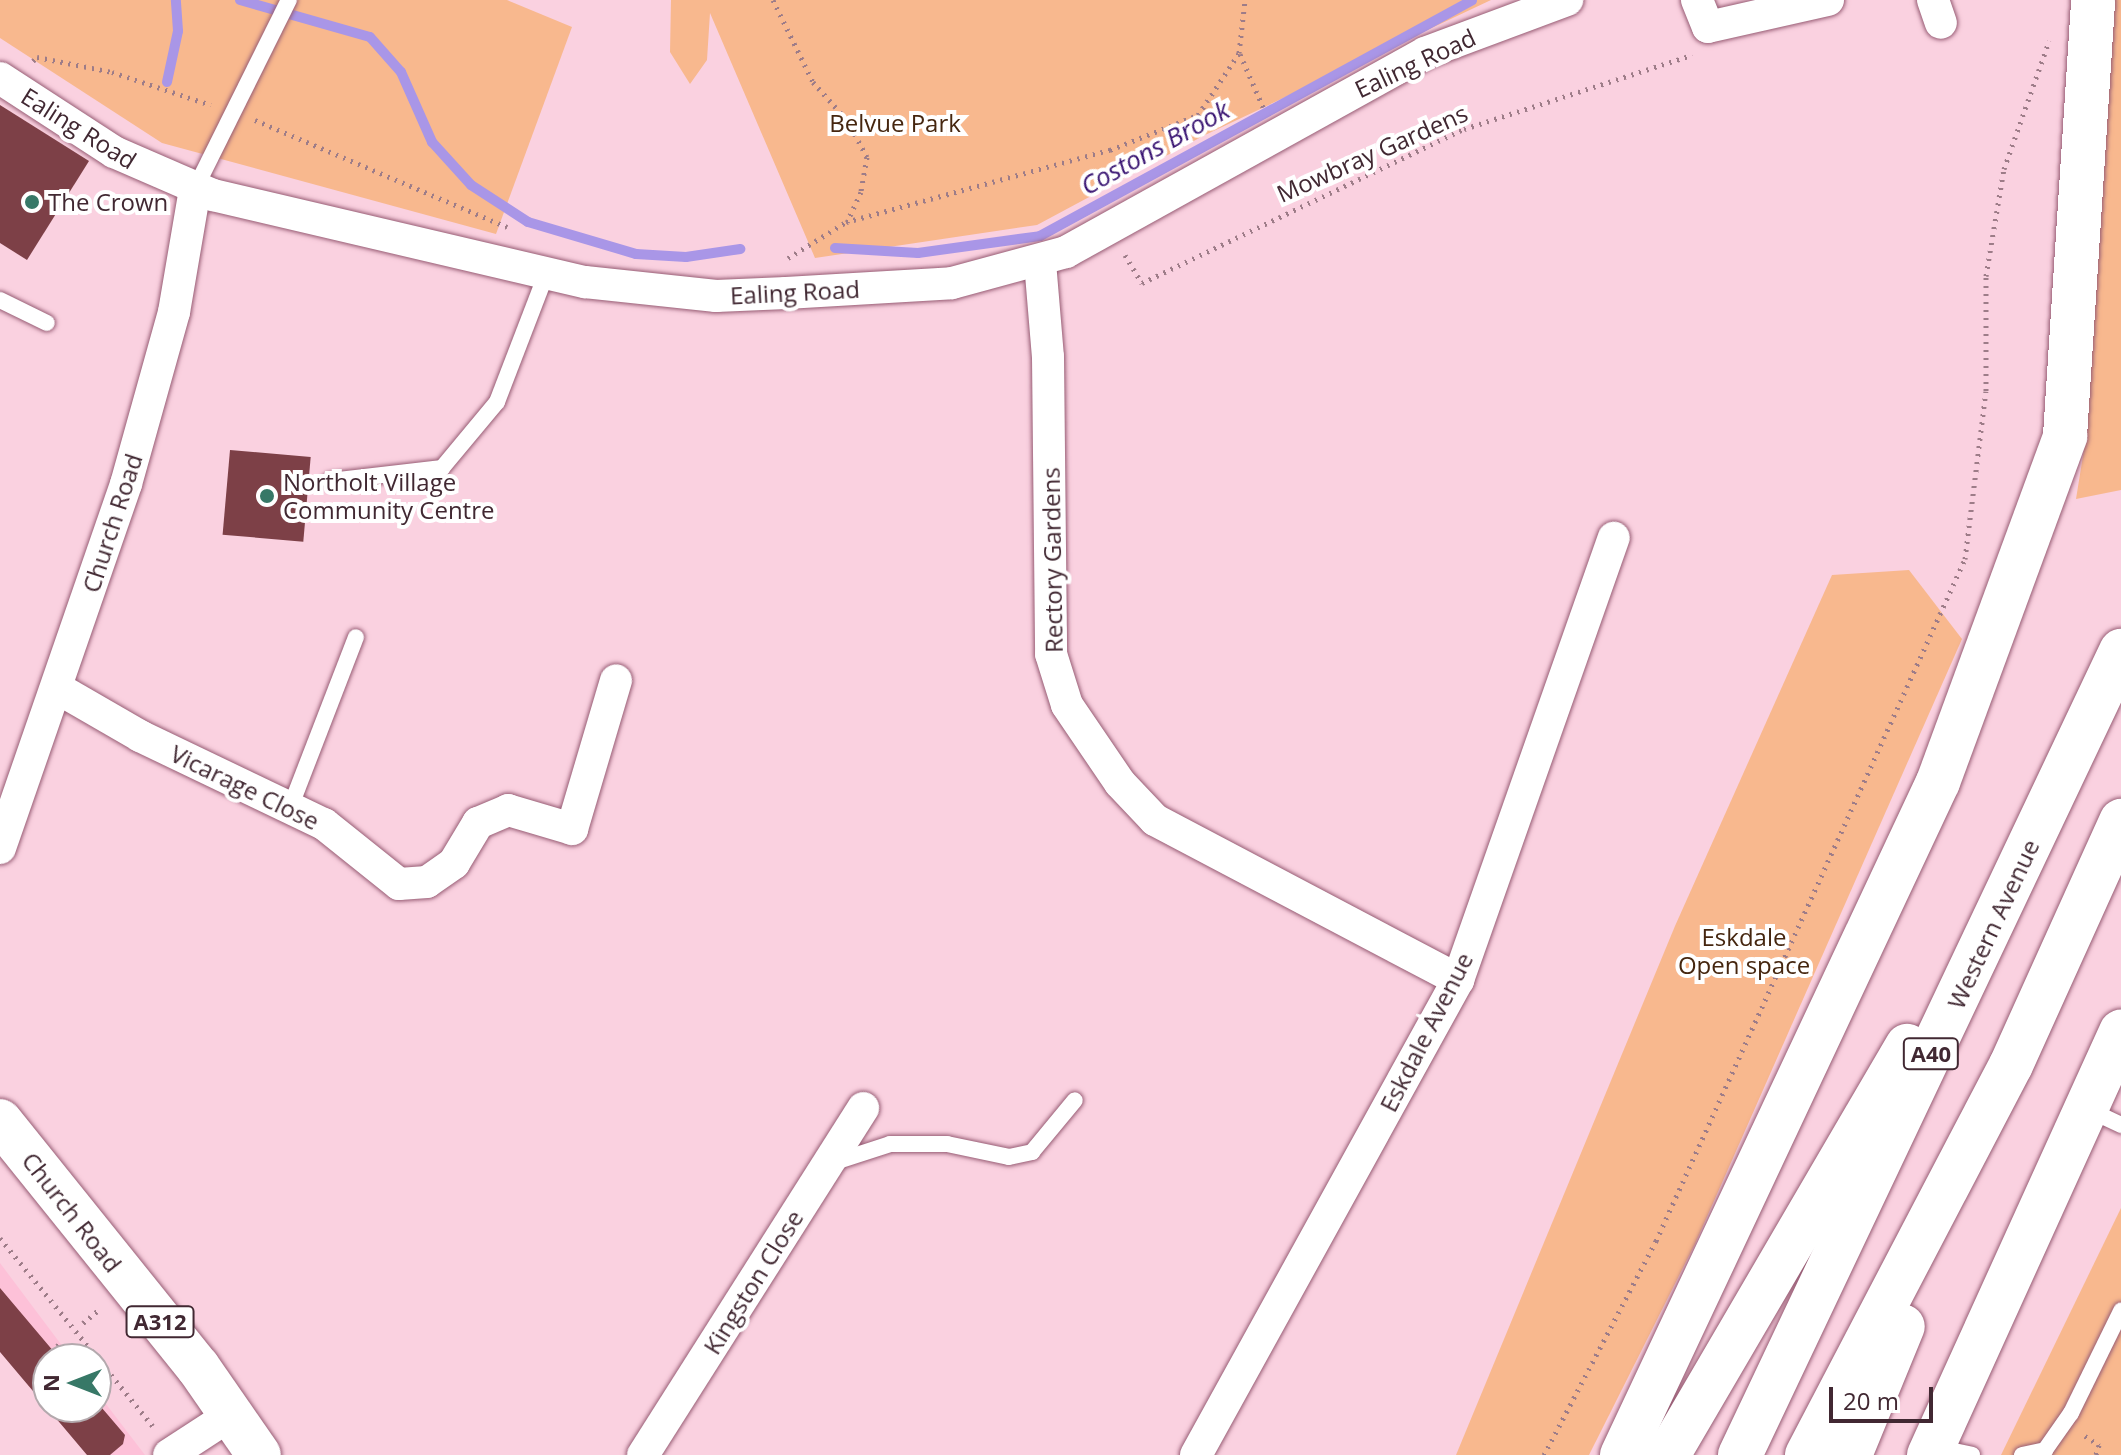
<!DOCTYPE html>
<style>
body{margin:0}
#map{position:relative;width:2121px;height:1455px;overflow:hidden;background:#fad1e0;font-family:"Open Sans",sans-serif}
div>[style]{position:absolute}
.built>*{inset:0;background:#fdc1d8}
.green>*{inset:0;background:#f8b88e}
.stream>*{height:10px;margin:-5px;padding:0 5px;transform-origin:5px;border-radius:5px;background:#a996e7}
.building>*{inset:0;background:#7d4047;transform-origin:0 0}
.path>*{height:5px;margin-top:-2.5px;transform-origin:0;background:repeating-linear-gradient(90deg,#9d7c88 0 2px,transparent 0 8px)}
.roads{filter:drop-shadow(0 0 2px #975c74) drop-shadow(0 0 2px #975c74)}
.lane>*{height:16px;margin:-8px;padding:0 8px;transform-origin:8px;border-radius:8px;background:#fff}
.street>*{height:32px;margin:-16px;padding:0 16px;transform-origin:16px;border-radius:16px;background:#fff}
.primary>*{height:44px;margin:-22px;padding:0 22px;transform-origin:22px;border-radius:22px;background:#fff}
.highway>*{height:44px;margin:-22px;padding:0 22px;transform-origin:22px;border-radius:22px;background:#fff}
.dots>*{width:22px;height:22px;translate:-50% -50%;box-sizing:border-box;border:4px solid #fff;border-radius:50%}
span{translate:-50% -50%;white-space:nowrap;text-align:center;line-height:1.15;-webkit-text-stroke:8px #fff;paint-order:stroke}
.shield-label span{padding:2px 6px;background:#fff;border:2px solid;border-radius:6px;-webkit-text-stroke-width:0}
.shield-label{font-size:22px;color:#412832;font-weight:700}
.street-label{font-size:24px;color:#412832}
.park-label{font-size:24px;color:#45260f}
.poi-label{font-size:24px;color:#412832}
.left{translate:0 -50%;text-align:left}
.water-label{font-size:26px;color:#391472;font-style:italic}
.north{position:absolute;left:32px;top:1343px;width:80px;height:80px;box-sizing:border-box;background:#fff;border:2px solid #b3a9ad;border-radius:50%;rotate:270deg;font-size:22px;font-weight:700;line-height:32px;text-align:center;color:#412832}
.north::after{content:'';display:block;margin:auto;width:28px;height:36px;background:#377867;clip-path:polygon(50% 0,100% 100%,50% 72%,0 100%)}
.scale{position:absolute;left:1829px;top:1387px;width:104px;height:36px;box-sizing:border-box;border:4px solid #412832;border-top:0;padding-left:10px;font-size:24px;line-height:28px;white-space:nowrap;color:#412832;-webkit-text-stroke:6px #fff;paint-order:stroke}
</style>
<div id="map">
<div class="built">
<div style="clip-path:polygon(0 1263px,72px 1359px,48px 1359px,0 1337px)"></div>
<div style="clip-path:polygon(96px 1391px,145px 1455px,99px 1455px)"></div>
</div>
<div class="green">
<div style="clip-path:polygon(0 0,507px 0,572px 27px,496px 234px,162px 143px,0 38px)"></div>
<div style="clip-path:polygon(671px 0,1491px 0,1203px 136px,1037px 225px,815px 258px,710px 13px,707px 60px,690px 84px,670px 52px)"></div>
<div style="clip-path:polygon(2113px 0,2121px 0,2121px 490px,2076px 499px,2086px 437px)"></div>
<div style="clip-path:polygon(1909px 570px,1962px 639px,1695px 1244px,1589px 1455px,1456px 1455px,1675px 926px,1832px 575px)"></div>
<div style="clip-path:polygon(2121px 1208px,2121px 1455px,2001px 1455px)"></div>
</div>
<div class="stream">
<div style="left:240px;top:0;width:135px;rotate:15.9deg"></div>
<div style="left:370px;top:37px;width:47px;rotate:48.5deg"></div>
<div style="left:401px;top:72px;width:77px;rotate:66.1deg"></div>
<div style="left:432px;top:142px;width:58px;rotate:47.8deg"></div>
<div style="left:471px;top:185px;width:68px;rotate:33deg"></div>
<div style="left:528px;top:222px;width:113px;rotate:16.5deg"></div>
<div style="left:636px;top:254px;width:50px;rotate:3.4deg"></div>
<div style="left:686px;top:257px;width:55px;rotate:-8.4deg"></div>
<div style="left:167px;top:82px;width:52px;rotate:-77.8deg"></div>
<div style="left:178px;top:31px;width:31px;rotate:-94deg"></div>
<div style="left:835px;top:248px;width:83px;rotate:3.4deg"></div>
<div style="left:918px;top:253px;width:123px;rotate:-7.9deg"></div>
<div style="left:1040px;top:236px;width:492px;rotate:-28.6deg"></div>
</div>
<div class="building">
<div style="clip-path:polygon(0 105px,89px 161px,27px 260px,0 243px)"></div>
<div style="left:230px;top:450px;width:81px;height:85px;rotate:5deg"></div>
<div style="clip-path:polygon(0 1288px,60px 1359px,48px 1359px,48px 1407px,96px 1407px,96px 1401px,125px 1435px,123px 1444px,110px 1455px,87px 1455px,0 1352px)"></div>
</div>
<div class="path">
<div style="left:773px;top:0;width:91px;rotate:64deg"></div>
<div style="left:813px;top:82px;width:51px;rotate:48.2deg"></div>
<div style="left:847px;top:120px;width:42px;rotate:61.6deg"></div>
<div style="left:867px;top:157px;width:36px;rotate:100deg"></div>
<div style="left:861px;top:192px;width:33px;rotate:115deg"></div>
<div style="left:1240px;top:54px;width:58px;rotate:66.5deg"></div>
<div style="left:33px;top:61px;width:6px;rotate:-45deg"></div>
<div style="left:37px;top:57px;width:76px;rotate:11.3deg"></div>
<div style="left:112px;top:72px;width:104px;rotate:18.4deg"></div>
<div style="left:255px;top:120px;width:274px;rotate:23deg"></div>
<div style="left:1125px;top:255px;width:33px;rotate:59deg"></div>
<div style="left:1142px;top:283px;width:357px;rotate:-25.6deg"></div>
<div style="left:1464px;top:129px;width:240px;rotate:-18deg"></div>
<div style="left:788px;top:258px;width:68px;rotate:-31.8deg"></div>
<div style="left:846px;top:222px;width:274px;rotate:-15.3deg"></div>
<div style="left:1110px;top:150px;width:95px;rotate:-21.7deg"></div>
<div style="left:1198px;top:115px;width:74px;rotate:-56.5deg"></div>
<div style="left:1239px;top:53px;width:53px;rotate:-83.5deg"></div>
<div style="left:0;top:1238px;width:242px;rotate:50.9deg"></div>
<div style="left:83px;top:1323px;width:23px;rotate:-40deg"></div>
<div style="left:57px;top:1346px;width:6px;rotate:-39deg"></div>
<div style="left:2085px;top:1436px;width:17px;rotate:33deg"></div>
<div style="left:2099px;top:1445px;width:10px;rotate:107deg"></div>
<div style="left:1544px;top:1455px;width:242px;rotate:-62.4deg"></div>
<div style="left:1656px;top:1241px;width:749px;rotate:-65.63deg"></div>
<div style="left:1965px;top:559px;width:169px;rotate:-82.9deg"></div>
<div style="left:1986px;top:391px;width:115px;rotate:-90deg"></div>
<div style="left:1986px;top:276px;width:109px;rotate:-80.5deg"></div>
<div style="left:2004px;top:169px;width:136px;rotate:-70.6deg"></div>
</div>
<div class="roads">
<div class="lane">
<div style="left:195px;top:189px;width:211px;rotate:-63.6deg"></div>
<div style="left:0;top:300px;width:52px;rotate:26.1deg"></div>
<div style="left:330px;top:481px;width:113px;rotate:-6.6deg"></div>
<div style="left:442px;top:468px;width:86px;rotate:-50.2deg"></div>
<div style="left:497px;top:402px;width:139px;rotate:-69deg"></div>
<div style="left:290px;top:808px;width:183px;rotate:-68.9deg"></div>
<div style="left:2087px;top:1109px;width:38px;rotate:25deg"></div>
<div style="left:832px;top:1163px;width:61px;rotate:-18.1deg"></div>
<div style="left:890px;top:1144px;width:57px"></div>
<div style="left:947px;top:1144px;width:63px;rotate:11.8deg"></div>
<div style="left:1009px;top:1157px;width:24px;rotate:-12deg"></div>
<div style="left:1032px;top:1152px;width:67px;rotate:-50.4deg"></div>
<div style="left:1935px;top:1447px;width:38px;rotate:12deg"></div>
<div style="left:2022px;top:1455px;width:24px;rotate:-12deg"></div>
<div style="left:2045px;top:1450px;width:45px;rotate:-54.9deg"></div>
<div style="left:2071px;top:1413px;width:114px;rotate:-63.9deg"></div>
</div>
<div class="street">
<div style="left:1697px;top:0;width:29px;rotate:68deg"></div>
<div style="left:1708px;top:27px;width:123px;rotate:-12.7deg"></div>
<div style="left:1933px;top:0;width:24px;rotate:71deg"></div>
<div style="left:0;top:78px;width:136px;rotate:33deg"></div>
<div style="left:114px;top:152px;width:108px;rotate:23.5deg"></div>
<div style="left:213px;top:195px;width:382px;rotate:13.2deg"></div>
<div style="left:585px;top:282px;width:132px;rotate:6.1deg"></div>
<div style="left:716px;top:296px;width:70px;rotate:-2.5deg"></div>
<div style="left:786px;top:293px;width:166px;rotate:-3.4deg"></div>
<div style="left:952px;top:283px;width:118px;rotate:-15.2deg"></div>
<div style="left:1066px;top:252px;width:410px;rotate:-29deg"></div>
<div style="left:1425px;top:53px;width:152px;rotate:-20.5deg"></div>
<div style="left:1040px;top:262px;width:95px;rotate:85.2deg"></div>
<div style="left:1048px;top:357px;width:297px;rotate:89.4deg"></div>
<div style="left:1051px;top:654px;width:53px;rotate:72.6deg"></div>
<div style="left:1067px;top:705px;width:94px;rotate:55.8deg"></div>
<div style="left:1120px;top:783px;width:51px;rotate:46.6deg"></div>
<div style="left:1155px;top:820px;width:343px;rotate:27.8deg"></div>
<div style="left:57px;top:688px;width:96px;rotate:30deg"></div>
<div style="left:140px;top:736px;width:204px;rotate:25.6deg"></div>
<div style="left:324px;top:824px;width:96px;rotate:38.7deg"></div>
<div style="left:399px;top:884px;width:28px;rotate:-4deg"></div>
<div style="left:427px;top:882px;width:33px;rotate:-35deg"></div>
<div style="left:454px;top:863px;width:47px;rotate:-59deg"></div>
<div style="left:478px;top:823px;width:33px;rotate:-23deg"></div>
<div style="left:508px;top:810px;width:67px;rotate:16.5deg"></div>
<div style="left:572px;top:829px;width:155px;rotate:-73.5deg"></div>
<div style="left:0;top:848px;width:385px;rotate:-70.9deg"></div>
<div style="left:126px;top:484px;width:179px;rotate:-74.4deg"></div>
<div style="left:174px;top:312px;width:125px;rotate:-80.3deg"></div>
<div style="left:169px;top:1455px;width:75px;rotate:-33.1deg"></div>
<div style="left:643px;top:1455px;width:411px;rotate:-57.6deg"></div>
<div style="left:1196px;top:1455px;width:542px;rotate:-61.12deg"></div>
<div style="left:1458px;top:980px;width:469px;rotate:-70.6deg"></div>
</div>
<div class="primary">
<div style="left:0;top:1121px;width:316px;rotate:51.2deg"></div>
<div style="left:198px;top:1367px;width:107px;rotate:55.3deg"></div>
</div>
<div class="highway">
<div style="left:1622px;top:1455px;width:743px;rotate:-64.85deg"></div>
<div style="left:1938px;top:782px;width:369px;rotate:-69.8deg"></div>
<div style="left:2065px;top:436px;width:437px;rotate:-86.3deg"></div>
<div style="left:1668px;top:1455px;width:474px;rotate:-59.7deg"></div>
<div style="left:1740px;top:1455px;width:890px;rotate:-64.64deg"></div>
<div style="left:1807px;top:1455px;width:440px;rotate:-62.4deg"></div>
<div style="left:2011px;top:1065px;width:268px;rotate:-65.7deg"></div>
<div style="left:1850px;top:1455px;width:139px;rotate:-67.7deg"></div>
<div style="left:1929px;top:1455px;width:465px;rotate:-65.6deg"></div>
</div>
</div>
<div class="dots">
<div style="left:32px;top:202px;background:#377867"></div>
<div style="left:267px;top:496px;background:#377867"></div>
</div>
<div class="shield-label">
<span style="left:1931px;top:1054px">A40</span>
<span style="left:160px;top:1322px">A312</span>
</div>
<div class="street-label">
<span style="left:1415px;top:63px;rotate:-25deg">Ealing Road</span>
<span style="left:79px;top:128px;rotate:32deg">Ealing Road</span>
<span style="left:1372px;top:153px;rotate:-24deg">Mowbray Gardens</span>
<span style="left:795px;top:292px;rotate:-3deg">Ealing Road</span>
<span style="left:112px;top:523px;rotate:-72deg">Church Road</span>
<span style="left:1052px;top:560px;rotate:-91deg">Rectory Gardens</span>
<span style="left:245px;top:787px;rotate:26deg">Vicarage Close</span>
<span style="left:1993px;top:924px;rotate:-65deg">Western Avenue</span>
<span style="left:1426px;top:1032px;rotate:-63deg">Eskdale Avenue</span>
<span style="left:72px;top:1212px;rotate:52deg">Church Road</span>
<span style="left:753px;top:1282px;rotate:-58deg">Kingston Close</span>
</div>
<div class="park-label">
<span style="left:895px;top:123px">Belvue Park</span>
<span style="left:1744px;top:951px">Eskdale<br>Open space</span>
</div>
<div class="poi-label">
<span class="left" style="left:48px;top:202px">The Crown</span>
<span class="left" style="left:283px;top:496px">Northolt Village<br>Community Centre</span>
</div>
<div class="water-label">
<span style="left:1155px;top:148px;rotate:-29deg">Costons Brook</span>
</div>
<div class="north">N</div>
<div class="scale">20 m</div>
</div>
